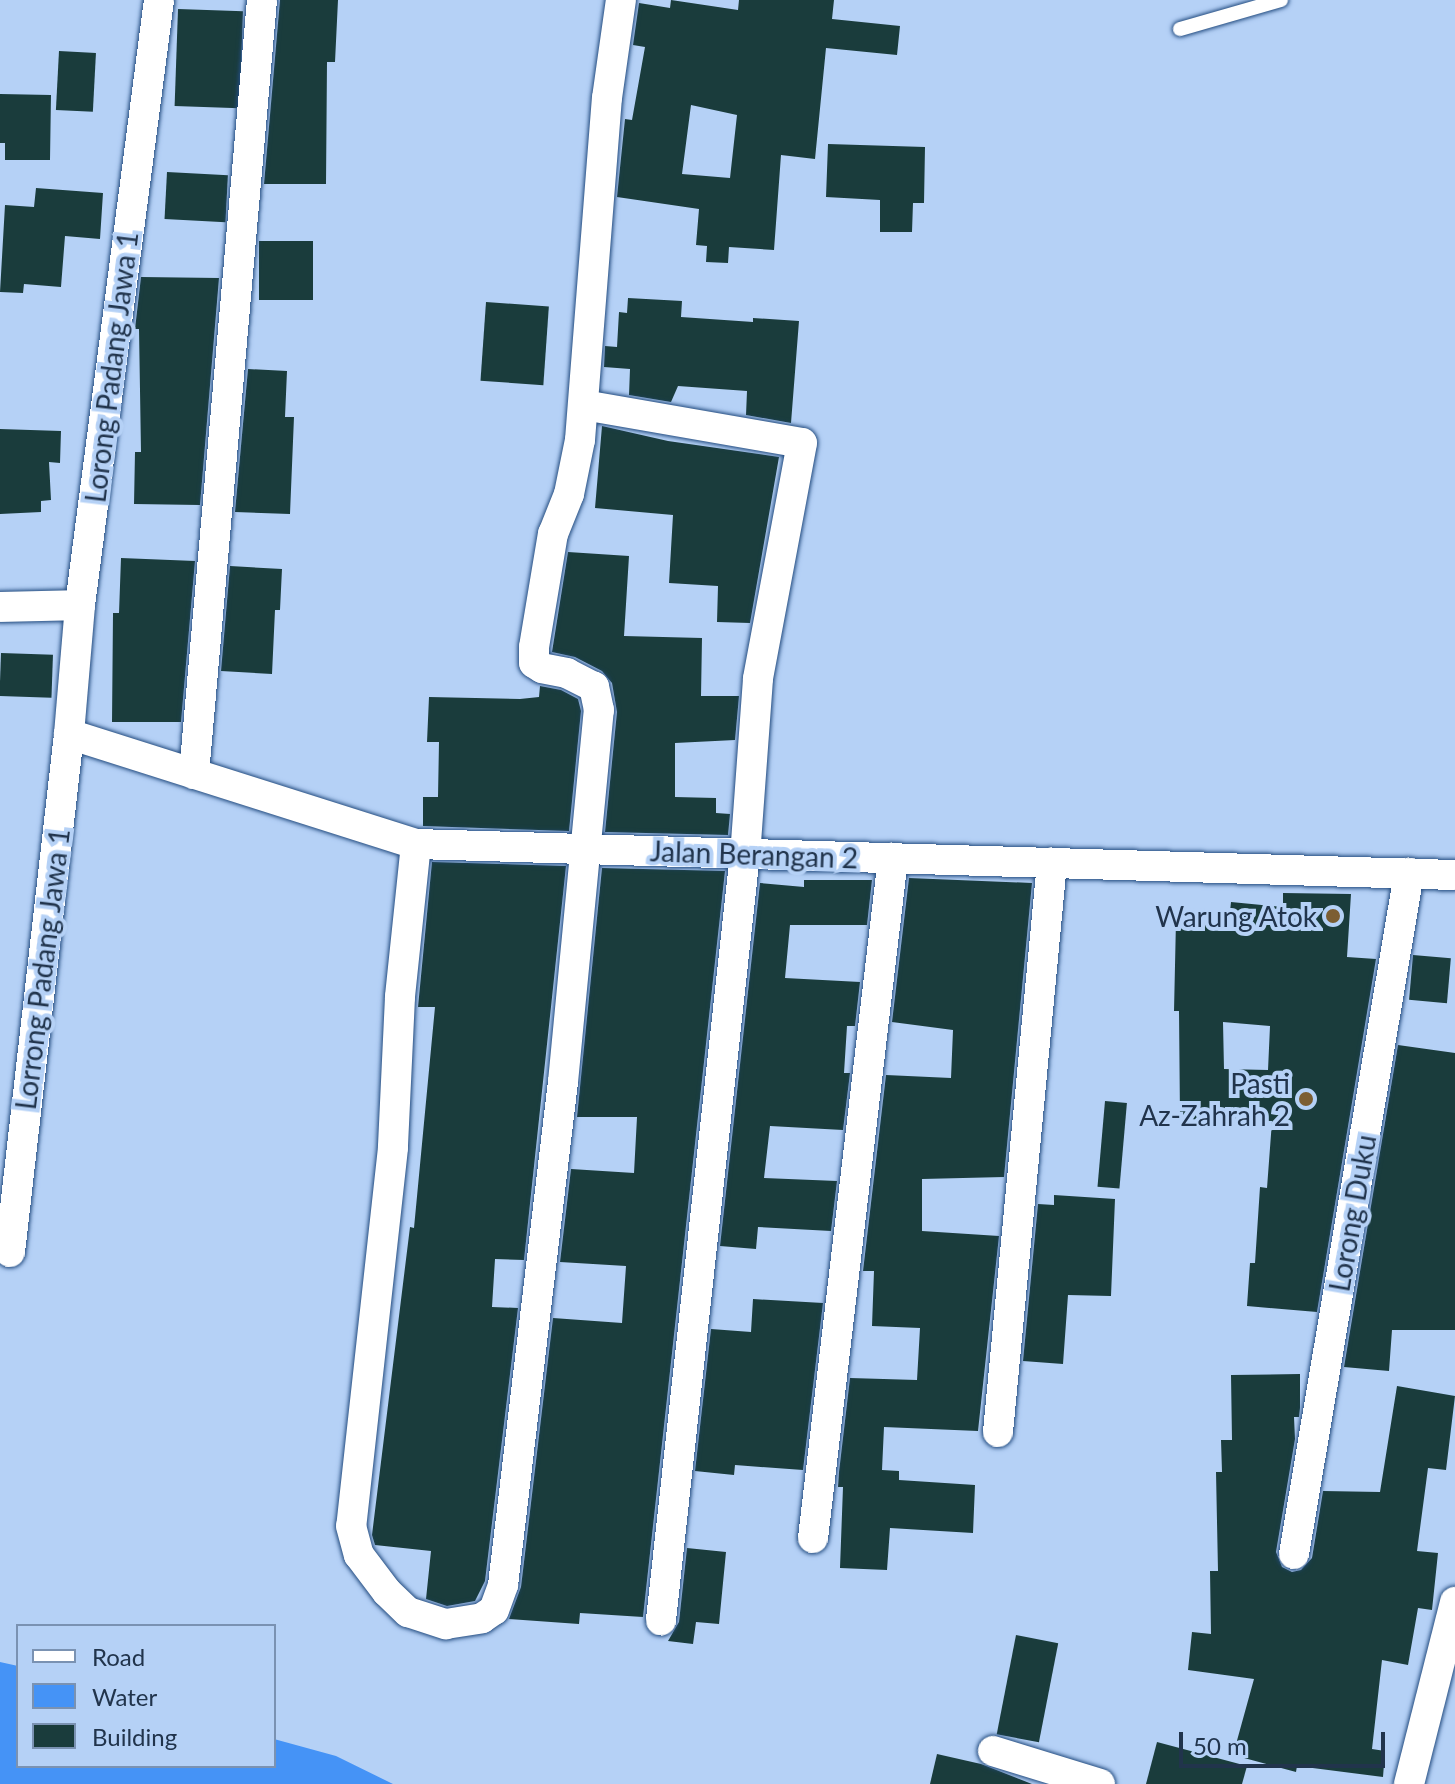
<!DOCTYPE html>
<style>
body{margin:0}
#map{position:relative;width:1455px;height:1784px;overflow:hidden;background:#b5d1f6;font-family:Lato,sans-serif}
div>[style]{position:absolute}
.water>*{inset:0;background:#4593f6}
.building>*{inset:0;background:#1a3c3c;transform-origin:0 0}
.roads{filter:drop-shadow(0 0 2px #234c80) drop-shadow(0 0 2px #234c80)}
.service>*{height:14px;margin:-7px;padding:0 7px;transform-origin:7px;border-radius:7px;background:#fff}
.minor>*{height:30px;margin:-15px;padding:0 15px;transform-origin:15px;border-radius:15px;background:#fff}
.dots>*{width:22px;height:22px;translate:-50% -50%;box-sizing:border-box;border:4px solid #b5d1f6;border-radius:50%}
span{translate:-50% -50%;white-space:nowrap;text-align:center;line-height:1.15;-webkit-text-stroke:8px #b5d1f6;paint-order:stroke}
.street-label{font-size:28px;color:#21344c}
.poi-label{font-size:28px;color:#21344c}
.right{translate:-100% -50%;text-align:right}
.legend{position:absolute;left:16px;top:1624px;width:260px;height:144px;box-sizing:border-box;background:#b5d1f6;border:2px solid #7a92b2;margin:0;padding:10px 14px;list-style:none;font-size:24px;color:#21344c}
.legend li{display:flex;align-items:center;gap:16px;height:40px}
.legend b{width:40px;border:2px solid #7a92b2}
.scale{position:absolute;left:1179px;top:1732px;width:206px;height:36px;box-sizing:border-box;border:4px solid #21344c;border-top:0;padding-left:10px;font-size:24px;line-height:28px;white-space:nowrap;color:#21344c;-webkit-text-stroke:6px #b5d1f6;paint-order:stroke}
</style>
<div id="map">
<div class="water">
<div style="clip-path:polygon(0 1662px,18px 1666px,18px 1766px,274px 1766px,274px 1739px,336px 1756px,393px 1784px,0 1784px)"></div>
</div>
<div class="building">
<div style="clip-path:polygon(280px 0,338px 0,335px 62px,327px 62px,326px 184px,264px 184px)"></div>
<div style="clip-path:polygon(evenodd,671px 0,738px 10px,739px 0,834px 0,832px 19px,900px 26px,897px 55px,826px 48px,815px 159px,781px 155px,774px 250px,729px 247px,728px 263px,706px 262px,707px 246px,696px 245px,699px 209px,617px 197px,625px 119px,632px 120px,645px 47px,633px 45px,639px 3px,670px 8px,671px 0,691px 105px,737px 115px,730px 178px,682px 174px,691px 105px)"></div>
<div style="left:178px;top:9px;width:65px;height:97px;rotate:2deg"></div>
<div style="left:59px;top:51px;width:37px;height:59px;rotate:3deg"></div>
<div style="clip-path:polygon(0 94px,51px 95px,50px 160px,5px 160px,5px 143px,0 143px)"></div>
<div style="clip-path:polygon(828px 144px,925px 147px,924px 203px,913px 203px,912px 232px,880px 232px,880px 200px,826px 197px)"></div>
<div style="left:167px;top:172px;width:61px;height:47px;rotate:3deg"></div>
<div style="clip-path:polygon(36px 188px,103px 193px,100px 239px,65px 236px,61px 287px,24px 284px,23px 293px,0 292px,5px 205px,34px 207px)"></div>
<div style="left:259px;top:241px;width:54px;height:59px"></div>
<div style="clip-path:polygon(141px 277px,219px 278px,200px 505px,134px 504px,135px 452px,141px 452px,139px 329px,135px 329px)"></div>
<div style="clip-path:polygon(628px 298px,682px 301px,681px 317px,753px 322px,753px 318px,799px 321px,791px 423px,746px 415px,747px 391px,678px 386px,671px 402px,629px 395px,630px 369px,604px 367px,605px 346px,617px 347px,619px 312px,627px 313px)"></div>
<div style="left:486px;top:302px;width:63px;height:79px;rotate:4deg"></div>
<div style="clip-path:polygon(248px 369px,287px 371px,285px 417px,294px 417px,290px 514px,235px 512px)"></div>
<div style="clip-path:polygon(602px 426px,668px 441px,779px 457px,750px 623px,717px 622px,718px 586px,669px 583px,673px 515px,595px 508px)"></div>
<div style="clip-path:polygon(0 429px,61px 431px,60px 463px,49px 462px,51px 500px,41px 501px,41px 512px,0 514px)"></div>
<div style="clip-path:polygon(568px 552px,629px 556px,624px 636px,702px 638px,701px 696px,739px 696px,735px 740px,675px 743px,675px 797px,716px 798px,716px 813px,730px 814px,728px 835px,605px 832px,617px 712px,612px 683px,602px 671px,575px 657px,552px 652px)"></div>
<div style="clip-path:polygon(121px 558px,195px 561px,181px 722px,112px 722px,113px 613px,119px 613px)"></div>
<div style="clip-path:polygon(230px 566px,282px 569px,280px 610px,275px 610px,272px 674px,221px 671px)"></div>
<div style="left:1px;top:653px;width:52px;height:43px;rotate:2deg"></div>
<div style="clip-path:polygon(540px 686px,561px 690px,578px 699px,581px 711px,569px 831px,423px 826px,423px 797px,438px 797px,439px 742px,427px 742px,429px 697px,520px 699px,539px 697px)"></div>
<div style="clip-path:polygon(432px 862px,566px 866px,524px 1260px,495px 1259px,492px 1307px,518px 1308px,485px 1581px,475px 1601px,447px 1606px,426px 1599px,431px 1551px,375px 1545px,372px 1535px,410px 1227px,414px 1228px,435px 1007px,418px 1007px)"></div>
<div style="clip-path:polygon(602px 868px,725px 871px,643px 1617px,580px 1613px,579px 1624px,509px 1619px,521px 1587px,553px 1318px,622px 1323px,626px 1266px,560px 1262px,571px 1169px,634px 1173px,637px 1117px,577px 1117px)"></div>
<div style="clip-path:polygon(909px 878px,1032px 883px,1004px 1177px,922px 1179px,922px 1231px,999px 1236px,978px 1431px,884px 1427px,882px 1470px,899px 1471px,899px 1480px,975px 1485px,973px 1533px,890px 1528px,887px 1570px,840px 1568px,843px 1487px,838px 1487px,839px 1472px,850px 1378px,917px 1380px,920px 1328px,872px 1326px,874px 1271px,863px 1271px,886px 1075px,951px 1078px,953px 1030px,892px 1022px)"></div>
<div style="clip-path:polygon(804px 880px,872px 880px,867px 925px,790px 925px,785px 978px,860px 982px,855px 1026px,847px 1026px,844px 1073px,850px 1073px,843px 1130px,770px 1126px,764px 1178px,837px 1181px,831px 1231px,758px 1227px,756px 1249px,720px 1246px,760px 883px,804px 887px)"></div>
<div style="clip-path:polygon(evenodd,1283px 893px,1351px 894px,1347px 957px,1376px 959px,1317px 1312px,1247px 1306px,1250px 1263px,1255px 1263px,1260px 1187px,1267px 1188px,1272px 1121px,1180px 1119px,1179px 1011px,1174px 1011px,1176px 920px,1229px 921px,1231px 902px,1283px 907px,1283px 893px,1223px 1022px,1270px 1026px,1268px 1070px,1224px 1069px,1223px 1022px)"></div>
<div style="left:1413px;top:955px;width:38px;height:45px;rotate:5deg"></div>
<div style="clip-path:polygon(1398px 1045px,1455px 1053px,1455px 1330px,1392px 1330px,1389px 1371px,1344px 1367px)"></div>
<div style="left:1105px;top:1101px;width:22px;height:86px;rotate:5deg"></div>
<div style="clip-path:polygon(1054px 1195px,1115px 1199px,1111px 1296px,1068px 1295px,1063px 1364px,1023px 1361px,1038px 1204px,1054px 1205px)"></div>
<div style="clip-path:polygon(753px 1299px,823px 1303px,803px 1470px,735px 1465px,734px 1475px,695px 1471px,711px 1329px,751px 1332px)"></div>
<div style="clip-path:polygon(1300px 1374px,1300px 1408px,1299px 1417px,1294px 1417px,1295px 1439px,1276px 1552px,1282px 1567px,1292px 1572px,1301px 1570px,1312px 1558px,1323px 1491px,1380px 1492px,1397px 1386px,1455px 1396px,1446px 1470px,1428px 1468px,1417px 1551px,1438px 1553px,1432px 1610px,1418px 1608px,1408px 1665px,1382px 1660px,1372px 1749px,1385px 1751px,1383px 1777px,1297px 1766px,1296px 1772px,1233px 1755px,1254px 1679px,1188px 1670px,1192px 1632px,1211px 1634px,1210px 1571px,1218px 1571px,1216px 1472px,1222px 1472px,1221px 1440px,1232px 1440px,1231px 1375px)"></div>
<div style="clip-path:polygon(687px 1548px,726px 1552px,719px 1624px,696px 1622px,693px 1644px,668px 1641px,679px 1622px)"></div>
<div style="left:1016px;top:1635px;width:43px;height:101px;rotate:11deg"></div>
<div style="clip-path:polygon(1157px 1742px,1247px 1766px,1242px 1784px,1146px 1784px)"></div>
<div style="clip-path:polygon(937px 1754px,981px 1764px,1032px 1784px,930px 1784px)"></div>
</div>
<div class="roads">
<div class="service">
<div style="left:1180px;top:29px;width:105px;rotate:-16deg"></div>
</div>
<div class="minor">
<div style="left:584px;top:405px;width:221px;rotate:9.9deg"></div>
<div style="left:802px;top:443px;width:240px;rotate:100.6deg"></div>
<div style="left:758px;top:679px;width:175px;rotate:94.2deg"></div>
<div style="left:745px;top:854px;width:771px;rotate:96.26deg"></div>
<div style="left:0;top:607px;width:80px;rotate:-1.4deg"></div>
<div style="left:69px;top:734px;width:364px;rotate:17.6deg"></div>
<div style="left:416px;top:844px;width:1039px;rotate:1.71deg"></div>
<div style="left:194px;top:774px;width:777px;rotate:-84.98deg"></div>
<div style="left:416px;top:844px;width:154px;rotate:96deg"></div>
<div style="left:400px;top:997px;width:151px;rotate:92.7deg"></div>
<div style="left:393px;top:1148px;width:380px;rotate:96.3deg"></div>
<div style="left:351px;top:1526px;width:30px;rotate:75deg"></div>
<div style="left:359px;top:1555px;width:46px;rotate:52.9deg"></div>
<div style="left:387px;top:1592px;width:29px;rotate:44deg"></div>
<div style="left:408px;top:1612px;width:40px;rotate:18deg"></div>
<div style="left:446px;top:1624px;width:36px;rotate:-9deg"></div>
<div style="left:482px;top:1618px;width:14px;rotate:-34deg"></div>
<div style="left:494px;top:1610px;width:27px;rotate:-70deg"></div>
<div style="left:503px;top:1585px;width:507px;rotate:-83.2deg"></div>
<div style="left:563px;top:1082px;width:374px;rotate:-84.5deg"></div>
<div style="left:599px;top:710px;width:24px;rotate:-102deg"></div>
<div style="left:594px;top:687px;width:30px;rotate:-153deg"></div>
<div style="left:567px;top:673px;width:25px;rotate:-169deg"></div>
<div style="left:542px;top:668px;width:9px;rotate:-148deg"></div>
<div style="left:534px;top:663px;width:16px;rotate:-90deg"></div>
<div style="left:534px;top:647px;width:115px;rotate:-80.5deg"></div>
<div style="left:553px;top:534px;width:43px;rotate:-68.2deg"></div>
<div style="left:569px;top:494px;width:55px;rotate:-78.5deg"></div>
<div style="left:580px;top:440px;width:343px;rotate:-85.5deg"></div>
<div style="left:607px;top:98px;width:99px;rotate:-81.9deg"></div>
<div style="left:10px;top:1252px;width:521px;rotate:-83.5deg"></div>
<div style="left:69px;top:734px;width:129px;rotate:-85.1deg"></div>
<div style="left:80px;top:605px;width:610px;rotate:-82.56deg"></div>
<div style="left:998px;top:1432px;width:572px;rotate:-84.58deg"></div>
<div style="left:813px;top:1538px;width:685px;rotate:-83.29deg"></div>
<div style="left:1294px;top:1554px;width:691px;rotate:-80.41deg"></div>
<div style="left:993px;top:1751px;width:112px;rotate:17.1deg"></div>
<div style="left:1409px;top:1784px;width:188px;rotate:-75.8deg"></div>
</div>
</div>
<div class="dots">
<div style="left:1333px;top:916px;background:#7c5e32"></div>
<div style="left:1306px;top:1099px;background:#7c5e32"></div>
</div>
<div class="street-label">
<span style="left:111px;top:367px;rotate:-83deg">Lorong Padang Jawa 1</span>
<span style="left:754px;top:854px;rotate:2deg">Jalan Berangan 2</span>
<span style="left:42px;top:969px;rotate:-83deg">Lorrong Padang Jawa 1</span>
<span style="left:1352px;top:1213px;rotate:-80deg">Lorong Duku</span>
</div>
<div class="poi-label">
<span class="right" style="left:1317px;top:916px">Warung Atok</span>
<span class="right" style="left:1290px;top:1099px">Pasti<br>Az-Zahrah 2</span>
</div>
<ul class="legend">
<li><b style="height:10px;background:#fff"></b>Road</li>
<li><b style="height:22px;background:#4593f6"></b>Water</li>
<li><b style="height:22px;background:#1a3c3c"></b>Building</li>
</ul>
<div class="scale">50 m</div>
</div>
